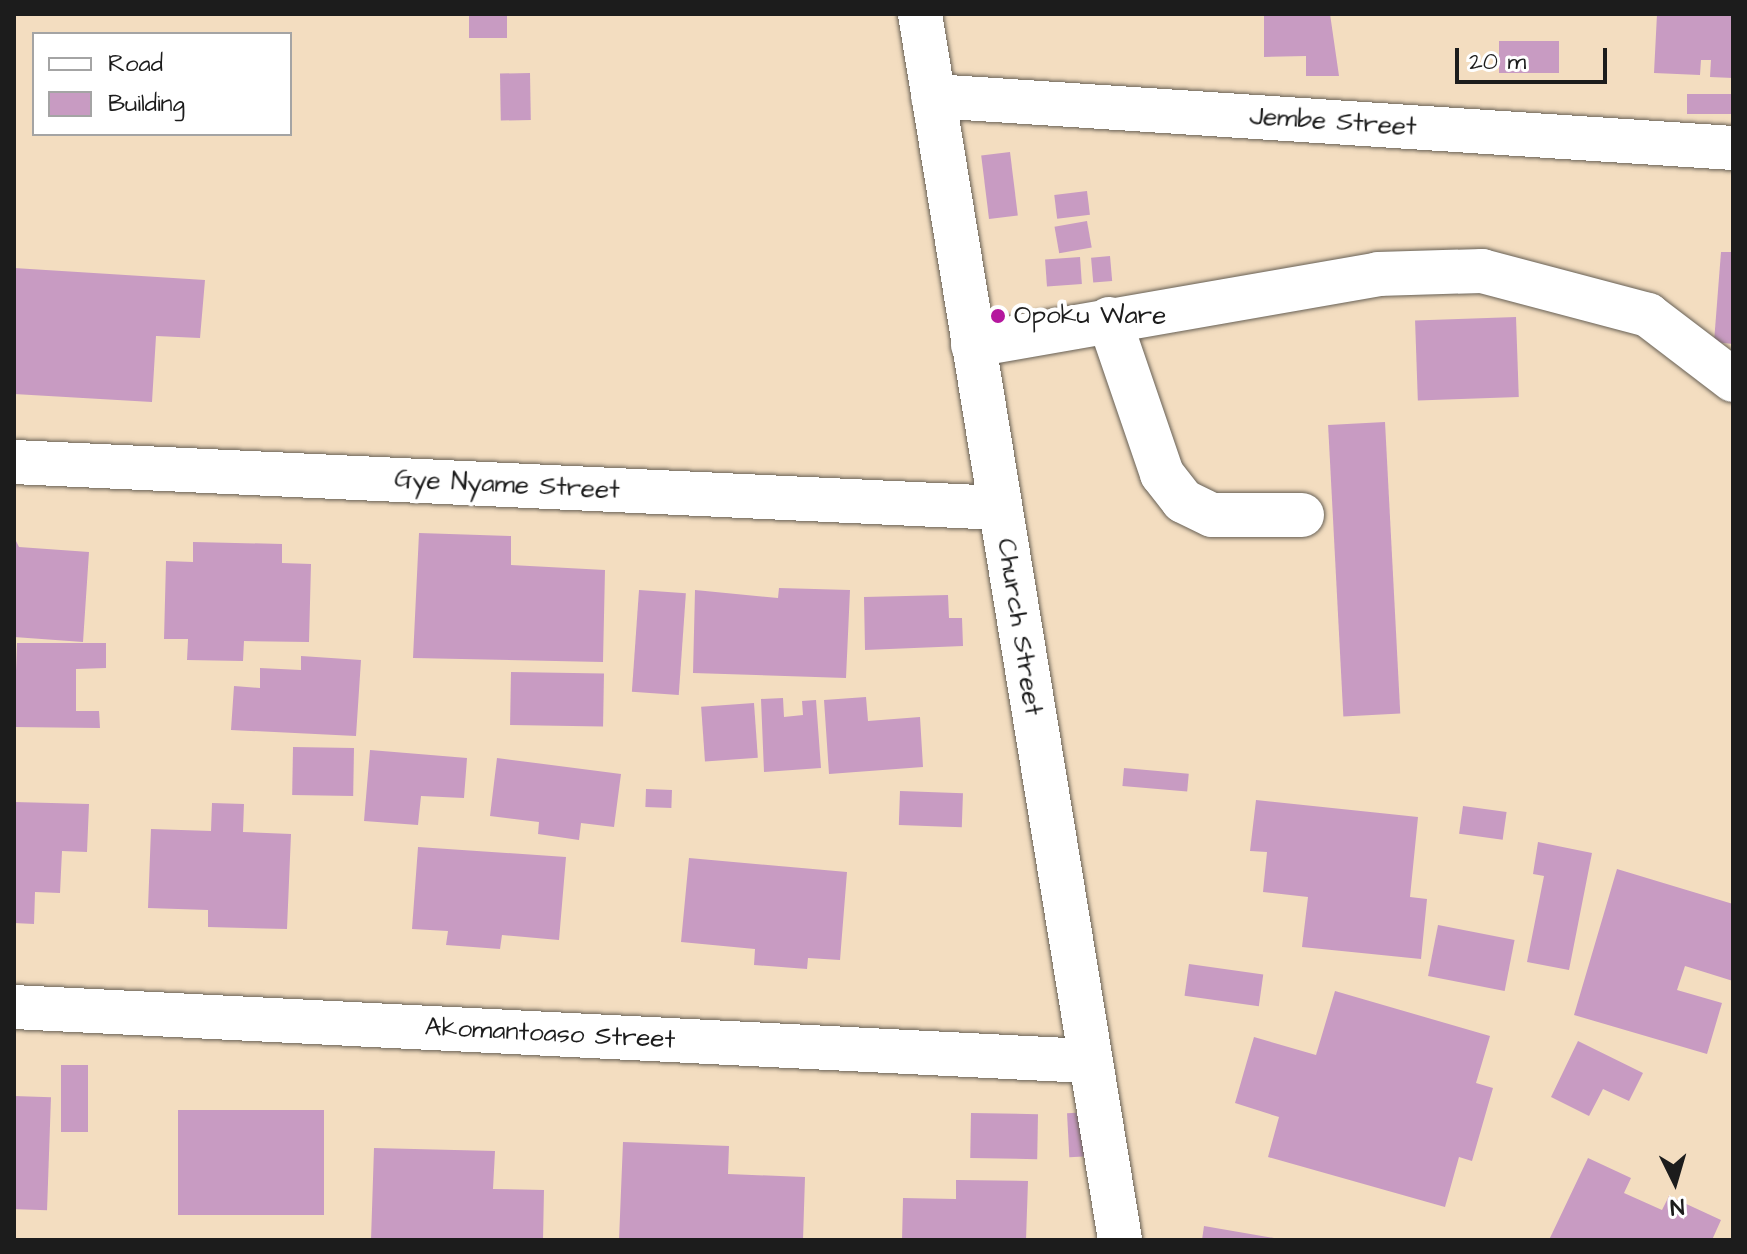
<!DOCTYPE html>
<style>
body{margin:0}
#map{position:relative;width:1747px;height:1254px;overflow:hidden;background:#f3ddc0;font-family:"Architects Daughter",sans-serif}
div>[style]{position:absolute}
.building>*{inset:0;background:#c89bc2;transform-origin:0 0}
.roads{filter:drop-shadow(0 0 2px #676055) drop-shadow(0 0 2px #676055)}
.minor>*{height:44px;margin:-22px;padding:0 22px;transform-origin:22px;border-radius:22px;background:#fff}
.dots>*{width:22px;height:22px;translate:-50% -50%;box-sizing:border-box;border:4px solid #fff;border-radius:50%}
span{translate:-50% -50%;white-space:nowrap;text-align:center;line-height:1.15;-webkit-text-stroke:8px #fff;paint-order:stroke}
.street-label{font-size:26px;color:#1c1c1c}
.poi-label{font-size:26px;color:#1c1c1c}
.left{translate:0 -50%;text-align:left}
.frame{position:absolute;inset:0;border:16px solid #1c1c1c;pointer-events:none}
.legend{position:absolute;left:32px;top:32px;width:260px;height:104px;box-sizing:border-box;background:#fff;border:2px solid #a4a4a4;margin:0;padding:10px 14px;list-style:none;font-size:24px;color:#1c1c1c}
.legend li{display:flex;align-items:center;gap:16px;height:40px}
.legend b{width:40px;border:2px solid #a4a4a4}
.north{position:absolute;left:1635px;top:1142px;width:80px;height:80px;-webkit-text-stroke:6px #fff;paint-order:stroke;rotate:175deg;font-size:22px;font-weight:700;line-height:32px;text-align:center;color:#1c1c1c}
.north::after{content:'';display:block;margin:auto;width:28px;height:36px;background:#1c1c1c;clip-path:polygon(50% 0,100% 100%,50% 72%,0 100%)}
.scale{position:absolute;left:1455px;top:48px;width:152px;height:36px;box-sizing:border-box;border:4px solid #1c1c1c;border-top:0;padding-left:10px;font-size:24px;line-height:28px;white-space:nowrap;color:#1c1c1c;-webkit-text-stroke:6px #fff;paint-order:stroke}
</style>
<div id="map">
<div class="building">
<div style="left:469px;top:14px;width:38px;height:24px"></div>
<div style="clip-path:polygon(1264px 14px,1330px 14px,1339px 76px,1306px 76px,1306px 56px,1264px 57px)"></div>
<div style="clip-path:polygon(1657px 14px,1733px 14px,1733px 78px,1710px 77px,1711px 60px,1701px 60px,1700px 75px,1654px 73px)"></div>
<div style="left:1559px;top:41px;width:32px;height:60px;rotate:90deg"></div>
<div style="left:530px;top:73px;width:47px;height:30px;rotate:89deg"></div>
<div style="left:1687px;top:94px;width:46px;height:20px"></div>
<div style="left:1010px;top:152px;width:64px;height:29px;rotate:83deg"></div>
<div style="left:1087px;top:191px;width:24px;height:33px;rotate:83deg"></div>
<div style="left:1087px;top:221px;width:27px;height:33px;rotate:80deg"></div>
<div style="clip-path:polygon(1721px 252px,1733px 252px,1733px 344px,1714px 342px)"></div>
<div style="left:1110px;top:256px;width:25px;height:19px;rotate:85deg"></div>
<div style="left:1080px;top:257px;width:27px;height:35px;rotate:86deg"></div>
<div style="clip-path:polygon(14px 268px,205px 280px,200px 338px,156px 336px,152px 402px,14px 394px)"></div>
<div style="left:1516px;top:317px;width:80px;height:101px;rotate:88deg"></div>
<div style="left:1385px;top:422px;width:292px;height:57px;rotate:87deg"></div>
<div style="clip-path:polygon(419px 533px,511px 536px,511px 565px,605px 570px,603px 662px,413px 658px)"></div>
<div style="clip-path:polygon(14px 537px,19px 547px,89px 552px,83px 642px,14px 637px)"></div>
<div style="clip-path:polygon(193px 542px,282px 544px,282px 563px,311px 564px,309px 642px,244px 641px,243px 661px,187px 660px,188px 639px,164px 639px,166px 561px,193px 562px)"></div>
<div style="clip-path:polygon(779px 588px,850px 590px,846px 678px,693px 673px,695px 590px,778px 598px)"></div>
<div style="left:639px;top:590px;width:47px;height:102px;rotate:4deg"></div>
<div style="clip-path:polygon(948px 595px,949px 618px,962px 618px,963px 646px,865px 650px,864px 597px)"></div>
<div style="clip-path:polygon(17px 643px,106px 643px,106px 668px,76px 669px,76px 711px,99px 711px,100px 728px,14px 727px)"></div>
<div style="clip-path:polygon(301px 656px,361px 660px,356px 736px,231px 730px,234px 686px,260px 688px,260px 668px,301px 670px)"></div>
<div style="left:511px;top:672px;width:93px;height:53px;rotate:1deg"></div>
<div style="clip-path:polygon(866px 697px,868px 721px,920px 717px,923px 767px,829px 774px,824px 700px)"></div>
<div style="clip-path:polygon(783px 698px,784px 717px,803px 715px,802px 701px,816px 700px,821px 768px,764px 772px,761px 699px)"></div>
<div style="left:754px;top:703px;width:55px;height:53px;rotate:86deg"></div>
<div style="left:354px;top:748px;width:48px;height:61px;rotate:91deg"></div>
<div style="clip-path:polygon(370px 750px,467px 758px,464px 798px,421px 796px,418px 825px,364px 821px)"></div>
<div style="clip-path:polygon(497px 758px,621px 774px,614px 827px,581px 823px,579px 840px,538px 834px,539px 822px,490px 816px)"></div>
<div style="left:1124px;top:768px;width:65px;height:18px;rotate:5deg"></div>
<div style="left:646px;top:789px;width:26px;height:18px;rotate:2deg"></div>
<div style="left:900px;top:791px;width:63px;height:34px;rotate:2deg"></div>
<div style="clip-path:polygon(1256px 800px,1418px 817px,1410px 897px,1427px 899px,1421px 959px,1302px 947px,1308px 897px,1263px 892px,1267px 852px,1250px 851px)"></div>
<div style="clip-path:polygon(14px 802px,89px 804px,87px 852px,62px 851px,60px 893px,35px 892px,34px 924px,14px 923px)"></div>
<div style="clip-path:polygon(212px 803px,244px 804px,243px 832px,291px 834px,287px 929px,208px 927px,208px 910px,148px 908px,151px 829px,211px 831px)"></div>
<div style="left:1463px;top:806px;width:44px;height:28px;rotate:8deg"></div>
<div style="clip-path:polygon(1538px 842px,1592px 853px,1569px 970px,1527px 962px,1544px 876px,1533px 874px)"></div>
<div style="clip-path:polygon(418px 847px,566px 857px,559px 940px,502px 935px,500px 949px,446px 945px,448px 931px,412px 929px)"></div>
<div style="clip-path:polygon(689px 858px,847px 872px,840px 960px,808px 958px,807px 969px,754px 965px,755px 949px,681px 942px)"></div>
<div style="clip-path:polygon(1617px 869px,1733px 904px,1733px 981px,1685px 966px,1677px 990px,1722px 1003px,1707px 1054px,1574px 1015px)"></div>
<div style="left:1438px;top:925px;width:78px;height:52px;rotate:11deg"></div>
<div style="left:1189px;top:964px;width:75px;height:32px;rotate:8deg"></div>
<div style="clip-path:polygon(1335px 991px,1490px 1036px,1476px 1083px,1493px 1088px,1472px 1161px,1459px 1157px,1445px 1207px,1268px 1157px,1279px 1117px,1235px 1103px,1254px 1037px,1316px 1055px)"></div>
<div style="clip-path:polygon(1578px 1041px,1643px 1073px,1629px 1101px,1603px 1089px,1589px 1116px,1551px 1097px)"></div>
<div style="left:61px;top:1065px;width:27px;height:67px"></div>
<div style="left:14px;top:1096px;width:37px;height:113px;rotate:2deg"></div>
<div style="left:178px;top:1110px;width:146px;height:105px"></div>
<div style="left:1091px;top:1112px;width:44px;height:24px;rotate:87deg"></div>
<div style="left:971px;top:1113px;width:67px;height:45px;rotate:1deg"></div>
<div style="clip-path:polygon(623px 1142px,729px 1146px,728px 1174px,805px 1177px,803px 1240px,619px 1240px)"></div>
<div style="clip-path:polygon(374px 1148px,495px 1151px,493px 1189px,544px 1190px,543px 1240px,371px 1240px)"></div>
<div style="clip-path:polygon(1588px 1158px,1631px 1178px,1624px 1193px,1662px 1210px,1669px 1196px,1721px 1220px,1712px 1240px,1549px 1240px)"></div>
<div style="clip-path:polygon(956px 1180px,1028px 1181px,1026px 1240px,902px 1240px,903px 1198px,956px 1199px)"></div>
<div style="clip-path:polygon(1204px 1226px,1274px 1238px,1274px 1240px,1202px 1240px)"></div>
</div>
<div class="roads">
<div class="minor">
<div style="left:920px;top:14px;width:1242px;rotate:80.73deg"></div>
<div style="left:933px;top:96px;width:802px;rotate:3.72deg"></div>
<div style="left:1109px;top:319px;width:164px;rotate:71.1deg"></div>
<div style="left:1162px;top:474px;width:34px;rotate:52deg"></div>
<div style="left:1183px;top:501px;width:32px;rotate:26deg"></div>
<div style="left:1212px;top:515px;width:90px"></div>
<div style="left:973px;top:345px;width:411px;rotate:-9.9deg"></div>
<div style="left:1378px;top:274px;width:104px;rotate:-1.7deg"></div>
<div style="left:1482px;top:271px;width:172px;rotate:14.8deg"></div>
<div style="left:1648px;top:315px;width:107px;rotate:37.4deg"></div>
<div style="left:14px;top:462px;width:987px;rotate:2.67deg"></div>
<div style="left:14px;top:1007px;width:1074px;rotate:2.88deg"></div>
</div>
</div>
<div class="dots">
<div style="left:998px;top:316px;background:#b5179e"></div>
</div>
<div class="street-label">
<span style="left:1333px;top:122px;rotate:4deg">Jembe Street</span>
<span style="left:507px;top:485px;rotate:3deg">Gye Nyame Street</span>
<span style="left:1019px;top:627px;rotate:81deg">Church Street</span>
<span style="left:550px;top:1034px;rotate:3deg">Akomantoaso Street</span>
</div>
<div class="poi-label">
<span class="left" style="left:1014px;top:316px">Opoku Ware</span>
</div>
<div class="frame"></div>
<ul class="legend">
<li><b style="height:10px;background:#fff"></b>Road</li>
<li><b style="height:22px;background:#c89bc2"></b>Building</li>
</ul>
<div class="north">N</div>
<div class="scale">20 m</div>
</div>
